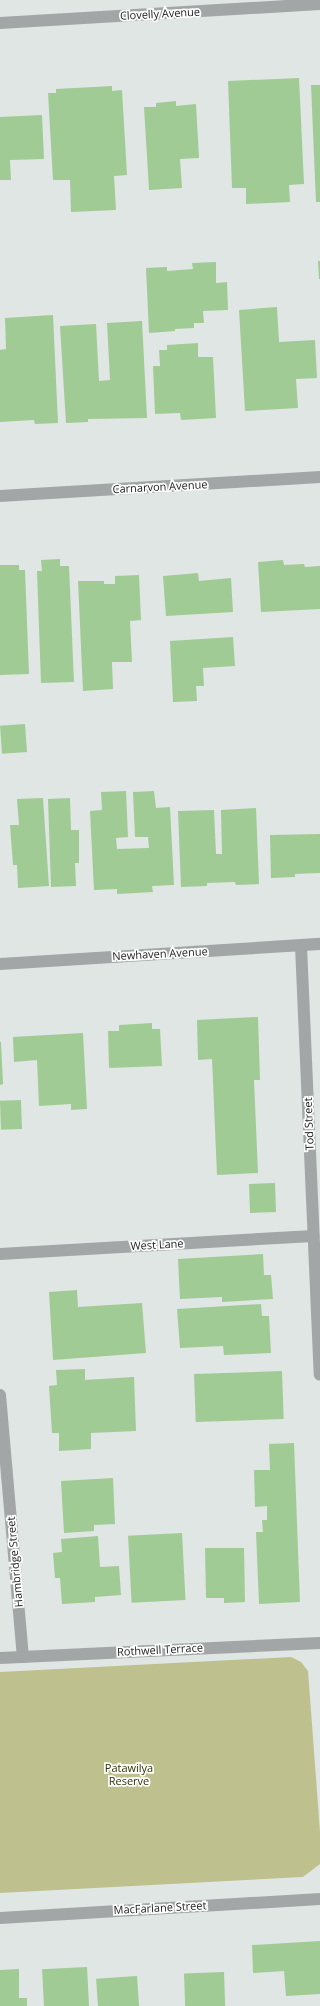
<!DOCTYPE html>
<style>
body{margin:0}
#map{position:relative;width:320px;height:2006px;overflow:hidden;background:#dfe6e3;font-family:"Open Sans",sans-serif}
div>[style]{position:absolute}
.green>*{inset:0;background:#bec08d}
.building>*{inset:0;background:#a0cb95;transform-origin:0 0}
.service>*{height:12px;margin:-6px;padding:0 6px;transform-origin:6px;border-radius:6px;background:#a2a6a6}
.minor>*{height:12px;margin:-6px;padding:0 6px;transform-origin:6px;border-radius:6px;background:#a2a6a6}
span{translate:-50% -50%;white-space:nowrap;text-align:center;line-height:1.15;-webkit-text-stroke:3.5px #fff;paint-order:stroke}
.street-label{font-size:11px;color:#212322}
.park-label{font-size:11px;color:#323200}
</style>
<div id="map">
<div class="green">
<div style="clip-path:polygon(291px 1657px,301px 1662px,308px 1671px,320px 1832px,320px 1864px,303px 1877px,0 1893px,0 1672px)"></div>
</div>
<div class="building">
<div style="clip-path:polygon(299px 78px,304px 184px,289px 185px,290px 202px,246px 204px,246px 188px,232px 188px,228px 81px)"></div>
<div style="clip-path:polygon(311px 85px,320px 85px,320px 202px,316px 202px)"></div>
<div style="clip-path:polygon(112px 86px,112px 91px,122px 90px,127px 175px,114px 176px,116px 210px,71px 212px,70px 180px,53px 180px,48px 93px,56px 93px,56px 89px)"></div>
<div style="clip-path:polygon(176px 101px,176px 106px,196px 104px,199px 158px,180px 159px,182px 188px,149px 190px,144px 107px,156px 107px,156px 103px)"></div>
<div style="clip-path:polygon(42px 115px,44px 159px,10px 160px,11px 180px,0 180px,0 117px)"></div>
<div style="clip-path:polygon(318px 261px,320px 261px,320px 279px,319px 279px)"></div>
<div style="clip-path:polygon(216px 262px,216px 283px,227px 282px,228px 310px,203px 311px,204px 323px,194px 323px,194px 328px,175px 329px,175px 331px,149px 333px,146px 268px,167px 267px,167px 271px,193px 269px,192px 263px)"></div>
<div style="clip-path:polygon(277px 307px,279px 342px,315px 340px,317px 378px,296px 379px,298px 408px,245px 411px,239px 310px)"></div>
<div style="clip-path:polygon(53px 315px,58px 423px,35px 424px,34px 420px,0 422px,0 350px,6px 349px,5px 318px)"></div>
<div style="clip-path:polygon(142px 321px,147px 418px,88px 419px,88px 422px,66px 423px,60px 326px,96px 324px,99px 381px,110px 380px,107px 323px)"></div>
<div style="clip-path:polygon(198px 343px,198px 357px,213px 357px,216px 418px,181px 420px,180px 413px,155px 414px,153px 366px,160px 366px,159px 350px,167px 350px,167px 345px)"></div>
<div style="clip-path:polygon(60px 559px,60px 566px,69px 566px,74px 682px,41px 683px,37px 571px,42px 571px,41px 560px)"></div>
<div style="clip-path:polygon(283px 560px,284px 565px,304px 564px,305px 567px,320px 566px,320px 609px,261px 612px,258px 562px)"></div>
<div style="clip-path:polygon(0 565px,19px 565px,19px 570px,25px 570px,29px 674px,0 675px)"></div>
<div style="clip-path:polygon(198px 573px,199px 581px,231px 578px,233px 612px,166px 616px,163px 576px)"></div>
<div style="clip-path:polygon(139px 575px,141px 620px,130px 621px,132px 662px,112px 662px,113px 689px,83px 691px,78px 581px,104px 581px,104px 584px,115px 584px,115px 576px)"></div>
<div style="clip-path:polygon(233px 637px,235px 666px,203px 668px,204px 686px,196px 686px,197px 701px,173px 702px,170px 641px)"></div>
<div style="left:25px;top:724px;width:28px;height:25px;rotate:86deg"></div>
<div style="clip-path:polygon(126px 791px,128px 837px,116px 838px,117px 849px,149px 848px,148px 837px,135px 837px,133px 792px,154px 791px,156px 808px,170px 807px,174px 885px,152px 886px,153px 892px,117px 894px,117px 889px,94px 890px,90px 811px,102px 810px,101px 792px)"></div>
<div style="clip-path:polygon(43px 798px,49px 886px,18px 888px,17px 865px,13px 865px,10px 825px,19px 825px,17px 799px)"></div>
<div style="clip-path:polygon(70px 798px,71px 830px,79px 830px,79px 863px,75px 863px,76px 886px,51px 887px,48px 799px)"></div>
<div style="clip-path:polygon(256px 808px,259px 884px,236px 885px,235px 882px,207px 883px,207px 886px,181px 887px,178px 811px,214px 810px,216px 854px,222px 854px,221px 810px)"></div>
<div style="clip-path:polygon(320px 834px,320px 873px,295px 874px,295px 877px,271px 878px,270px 835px)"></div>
<div style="clip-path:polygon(258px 1017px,260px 1080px,254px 1080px,258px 1173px,217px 1175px,212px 1059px,198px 1060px,197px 1020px)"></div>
<div style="clip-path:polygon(152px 1023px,152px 1029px,160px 1029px,162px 1066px,109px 1068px,108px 1031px,119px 1031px,119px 1025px)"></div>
<div style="clip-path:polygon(83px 1033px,87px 1109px,71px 1110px,71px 1104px,39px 1106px,37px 1060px,14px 1062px,13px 1037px)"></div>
<div style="clip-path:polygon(0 1042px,1px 1042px,3px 1084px,0 1085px)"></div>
<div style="left:21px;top:1100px;width:29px;height:21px;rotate:88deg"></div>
<div style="left:275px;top:1183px;width:29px;height:26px;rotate:88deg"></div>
<div style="clip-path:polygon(263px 1254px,264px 1275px,271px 1275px,273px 1299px,222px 1302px,222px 1297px,180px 1299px,178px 1259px)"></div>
<div style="clip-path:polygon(77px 1290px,78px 1307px,142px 1303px,146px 1353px,53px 1360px,49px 1292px)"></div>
<div style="clip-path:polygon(261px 1304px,262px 1316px,269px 1316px,271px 1353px,224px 1355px,223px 1346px,180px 1348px,177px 1309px)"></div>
<div style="clip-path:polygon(85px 1369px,85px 1380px,134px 1377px,136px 1431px,91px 1433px,91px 1449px,59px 1451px,59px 1433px,52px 1433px,49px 1386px,57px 1385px,56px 1370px)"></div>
<div style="left:282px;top:1371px;width:48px;height:88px;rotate:88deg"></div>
<div style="clip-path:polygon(294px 1443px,300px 1602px,259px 1604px,256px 1532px,263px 1532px,262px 1520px,267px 1520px,267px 1506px,255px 1507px,254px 1470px,270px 1470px,269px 1444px)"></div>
<div style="clip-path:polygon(113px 1478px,115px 1524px,94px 1525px,94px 1531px,64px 1533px,61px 1481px)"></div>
<div style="left:182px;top:1533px;width:67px;height:54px;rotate:87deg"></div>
<div style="clip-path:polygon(98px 1536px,100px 1567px,119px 1566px,121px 1595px,95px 1597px,95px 1602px,62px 1604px,60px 1578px,55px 1578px,53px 1553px,62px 1552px,61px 1539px)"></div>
<div style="clip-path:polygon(205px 1548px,244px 1548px,245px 1602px,224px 1603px,224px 1598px,206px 1598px)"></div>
<div style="clip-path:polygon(320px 1941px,320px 1994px,286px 1996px,284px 1971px,253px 1973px,252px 1945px)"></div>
<div style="left:87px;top:1967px;width:39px;height:45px;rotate:87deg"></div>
<div style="clip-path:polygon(19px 1969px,19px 1998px,27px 1998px,27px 2006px,0 2006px,0 1970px)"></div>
<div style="left:224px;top:1972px;width:34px;height:40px;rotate:88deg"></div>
<div style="left:137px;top:1976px;width:30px;height:41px;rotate:86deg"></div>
</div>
<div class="service">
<div style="left:0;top:1254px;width:314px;rotate:-3.3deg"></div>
</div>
<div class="minor">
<div style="left:0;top:23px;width:321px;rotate:-3.4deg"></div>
<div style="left:0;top:496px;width:321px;rotate:-3.4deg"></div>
<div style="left:301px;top:946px;width:429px;rotate:87.5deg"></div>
<div style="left:0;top:964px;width:321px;rotate:-3.6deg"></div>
<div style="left:0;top:1395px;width:263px;rotate:85deg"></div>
<div style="left:0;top:1658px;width:320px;rotate:-2.7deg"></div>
<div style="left:0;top:1918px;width:321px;rotate:-3.4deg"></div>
</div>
<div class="street-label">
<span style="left:160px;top:14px;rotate:-3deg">Clovelly Avenue</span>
<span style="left:160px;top:487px;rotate:-3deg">Carnarvon Avenue</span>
<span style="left:160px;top:954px;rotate:-3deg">Newhaven Avenue</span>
<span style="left:309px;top:1124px;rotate:-92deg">Tod Street</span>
<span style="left:157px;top:1245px;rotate:-3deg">West Lane</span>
<span style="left:15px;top:1562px;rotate:-95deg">Hambridge Street</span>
<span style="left:160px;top:1650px;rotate:-3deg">Rothwell Terrace</span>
<span style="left:160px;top:1908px;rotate:-3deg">MacFarlane Street</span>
</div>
<div class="park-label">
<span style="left:129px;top:1775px">Patawilya<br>Reserve</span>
</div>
</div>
